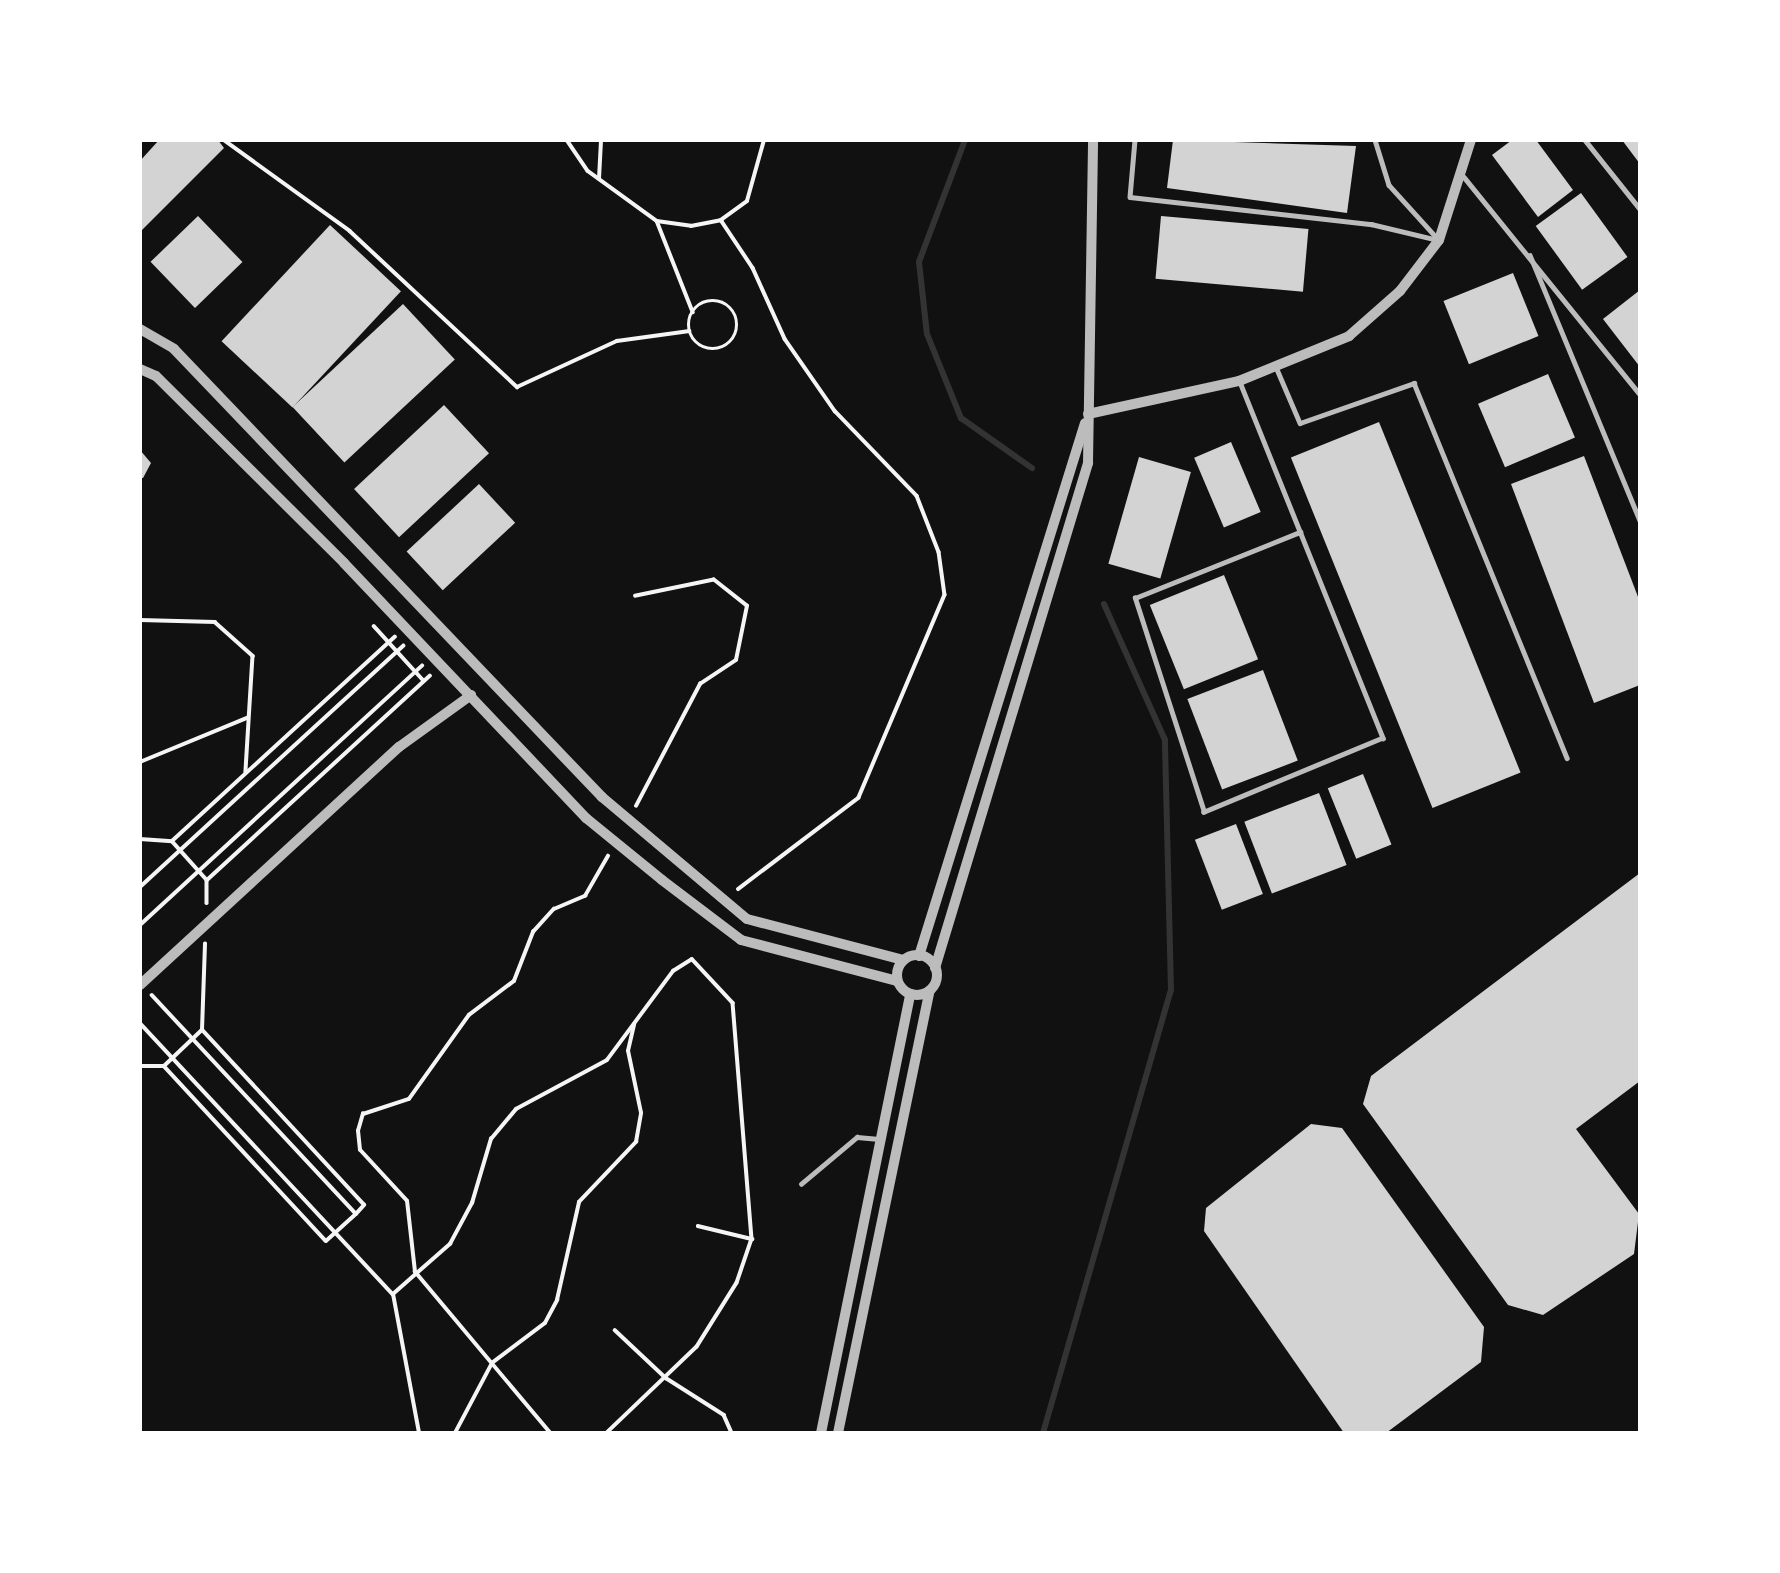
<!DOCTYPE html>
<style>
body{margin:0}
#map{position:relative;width:1780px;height:1573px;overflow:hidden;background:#111;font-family:"Noto Sans",sans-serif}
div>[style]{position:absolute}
.stream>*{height:6px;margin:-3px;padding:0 3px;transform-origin:3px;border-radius:3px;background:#333}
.building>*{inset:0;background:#d3d3d3;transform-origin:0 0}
.path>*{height:3.5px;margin:-1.75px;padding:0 1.75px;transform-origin:1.75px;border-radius:1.75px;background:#f5f5f5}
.path>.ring{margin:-1.75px;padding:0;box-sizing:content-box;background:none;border:3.5px solid #f5f5f5;border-radius:50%}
.service>*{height:4.5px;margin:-2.25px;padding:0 2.25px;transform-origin:2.25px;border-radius:2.25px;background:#bcbcbc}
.tertiary>*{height:10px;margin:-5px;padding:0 5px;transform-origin:5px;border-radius:5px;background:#bcbcbc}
.tertiary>.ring{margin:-5px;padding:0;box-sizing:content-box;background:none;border:10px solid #bcbcbc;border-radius:50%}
span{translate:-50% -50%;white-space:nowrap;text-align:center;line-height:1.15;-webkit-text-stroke:7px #fff;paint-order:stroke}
.frame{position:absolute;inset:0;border:142px solid #fff;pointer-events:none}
</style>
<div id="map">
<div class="stream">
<div style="left:965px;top:140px;width:130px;rotate:110.7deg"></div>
<div style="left:919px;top:262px;width:72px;rotate:83.7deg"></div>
<div style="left:927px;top:334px;width:91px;rotate:68deg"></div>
<div style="left:961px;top:418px;width:87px;rotate:35.2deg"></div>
<div style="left:1043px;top:1433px;width:461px;rotate:-73.9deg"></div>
<div style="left:1171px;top:990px;width:250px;rotate:-91.4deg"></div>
<div style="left:1165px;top:740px;width:149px;rotate:-114.2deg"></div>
</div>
<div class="building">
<div style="clip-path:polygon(159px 140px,218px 140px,224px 148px,140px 232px,140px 161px)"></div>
<div style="clip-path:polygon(1173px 140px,1356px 146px,1347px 213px,1167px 188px)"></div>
<div style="clip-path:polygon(1512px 140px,1536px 140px,1573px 190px,1538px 217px,1492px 155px)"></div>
<div style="clip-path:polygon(1622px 140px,1640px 140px,1640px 164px)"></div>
<div style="left:1581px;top:193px;width:79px;height:56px;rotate:54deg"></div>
<div style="left:198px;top:216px;width:64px;height:66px;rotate:46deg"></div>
<div style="left:1161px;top:216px;width:148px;height:63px;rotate:5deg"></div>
<div style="left:330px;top:225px;width:97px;height:159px;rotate:43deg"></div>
<div style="left:1513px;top:273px;width:68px;height:75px;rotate:68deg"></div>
<div style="clip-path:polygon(1640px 290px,1640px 367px,1603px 319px)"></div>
<div style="left:403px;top:304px;width:76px;height:151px;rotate:47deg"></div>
<div style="left:1548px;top:374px;width:69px;height:76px;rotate:67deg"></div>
<div style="left:444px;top:405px;width:66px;height:123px;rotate:47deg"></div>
<div style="left:1379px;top:422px;width:378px;height:95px;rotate:68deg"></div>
<div style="left:1231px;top:442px;width:76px;height:40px;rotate:67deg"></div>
<div style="clip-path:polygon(140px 450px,151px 463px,143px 478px,140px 478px)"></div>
<div style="clip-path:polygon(1584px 456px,1640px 602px,1640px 685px,1594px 703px,1511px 484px)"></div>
<div style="left:1139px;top:457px;width:54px;height:111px;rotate:16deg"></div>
<div style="left:479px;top:484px;width:53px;height:99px;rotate:47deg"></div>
<div style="left:1224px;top:575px;width:91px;height:80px;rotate:68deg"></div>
<div style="left:1263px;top:670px;width:97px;height:81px;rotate:69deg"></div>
<div style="left:1363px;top:774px;width:76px;height:38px;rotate:68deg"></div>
<div style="left:1319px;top:793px;width:77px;height:80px;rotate:69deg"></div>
<div style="left:1236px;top:824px;width:75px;height:44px;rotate:69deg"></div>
<div style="clip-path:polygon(1640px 873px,1640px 1081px,1576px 1129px,1639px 1214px,1634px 1254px,1543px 1315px,1508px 1305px,1363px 1104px,1371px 1076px)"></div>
<div style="clip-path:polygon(1311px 1124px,1342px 1128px,1484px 1327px,1481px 1362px,1386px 1433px,1344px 1433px,1204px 1231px,1206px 1208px)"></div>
</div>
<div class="path">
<div style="left:224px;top:140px;width:155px;rotate:35.8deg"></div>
<div style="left:350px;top:231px;width:229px;rotate:43deg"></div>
<div style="left:517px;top:387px;width:110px;rotate:-24.7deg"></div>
<div style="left:617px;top:341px;width:73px;rotate:-7.9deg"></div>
<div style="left:567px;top:140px;width:37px;rotate:56deg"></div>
<div style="left:588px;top:171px;width:85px;rotate:35.9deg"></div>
<div style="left:657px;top:221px;width:34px;rotate:8deg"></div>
<div style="left:691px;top:226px;width:31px;rotate:-11deg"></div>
<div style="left:721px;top:220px;width:32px;rotate:-36deg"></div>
<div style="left:747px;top:201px;width:63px;rotate:-74.4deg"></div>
<div style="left:599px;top:179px;width:39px;rotate:-87deg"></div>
<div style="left:721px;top:220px;width:58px;rotate:56.3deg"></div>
<div style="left:753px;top:268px;width:78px;rotate:65.7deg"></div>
<div style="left:785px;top:339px;width:88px;rotate:55.2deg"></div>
<div style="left:835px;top:411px;width:118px;rotate:46deg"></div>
<div style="left:917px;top:496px;width:60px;rotate:68.6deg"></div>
<div style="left:939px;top:552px;width:43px;rotate:82.1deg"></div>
<div style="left:945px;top:595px;width:220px;rotate:113deg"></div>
<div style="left:859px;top:798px;width:151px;rotate:142.8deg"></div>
<div style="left:657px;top:221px;width:98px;rotate:68.4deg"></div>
<div class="ring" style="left:689px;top:301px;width:44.5px;height:44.5px"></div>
<div style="left:140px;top:620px;width:75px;rotate:1.5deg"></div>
<div style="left:215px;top:622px;width:51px;rotate:41.8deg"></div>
<div style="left:253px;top:656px;width:116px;rotate:93.5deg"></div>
<div style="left:374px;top:626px;width:74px;rotate:47.7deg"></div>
<div style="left:140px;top:762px;width:116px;rotate:-22.4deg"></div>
<div style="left:636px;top:806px;width:138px;rotate:-62.3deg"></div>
<div style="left:700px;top:684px;width:43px;rotate:-33.7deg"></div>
<div style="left:736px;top:660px;width:55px;rotate:-78.5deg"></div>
<div style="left:747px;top:606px;width:42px;rotate:-141.8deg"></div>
<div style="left:714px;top:580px;width:80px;rotate:168.4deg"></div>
<div style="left:140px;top:839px;width:32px;rotate:4deg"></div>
<div style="left:172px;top:841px;width:52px;rotate:48.1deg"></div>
<div style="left:207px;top:880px;width:23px;rotate:90deg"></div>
<div style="left:172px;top:841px;width:302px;rotate:-42.5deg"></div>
<div style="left:207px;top:880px;width:302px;rotate:-42.5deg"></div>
<div style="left:140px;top:887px;width:357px;rotate:-42.5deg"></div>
<div style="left:140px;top:925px;width:383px;rotate:-42.6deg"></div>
<div style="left:152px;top:995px;width:299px;rotate:47deg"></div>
<div style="left:140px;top:1023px;width:371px;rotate:47deg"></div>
<div style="left:140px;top:1066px;width:24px"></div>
<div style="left:164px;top:1066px;width:52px;rotate:-43.5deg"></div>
<div style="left:202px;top:1030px;width:86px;rotate:-88deg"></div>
<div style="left:164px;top:1066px;width:238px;rotate:47.2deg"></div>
<div style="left:326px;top:1241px;width:40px;rotate:-42deg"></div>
<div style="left:356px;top:1214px;width:12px;rotate:-48deg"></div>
<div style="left:364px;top:1205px;width:238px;rotate:-132.8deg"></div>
<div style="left:698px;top:1226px;width:56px;rotate:13.5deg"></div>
<div style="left:615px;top:1330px;width:70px;rotate:43.3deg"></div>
<div style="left:666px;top:1378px;width:69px;rotate:32.5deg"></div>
<div style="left:724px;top:1415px;width:20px;rotate:66deg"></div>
<div style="left:419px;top:1433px;width:141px;rotate:-100.6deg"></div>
<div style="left:393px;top:1294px;width:76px;rotate:-41.3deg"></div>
<div style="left:450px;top:1244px;width:47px;rotate:-61.8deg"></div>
<div style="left:472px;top:1203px;width:67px;rotate:-73.5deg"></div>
<div style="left:491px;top:1139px;width:39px;rotate:-50deg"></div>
<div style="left:516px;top:1109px;width:103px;rotate:-28.3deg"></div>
<div style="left:607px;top:1060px;width:111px;rotate:-53.4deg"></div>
<div style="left:673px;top:971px;width:22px;rotate:-32deg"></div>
<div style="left:692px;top:959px;width:60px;rotate:47deg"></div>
<div style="left:733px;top:1003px;width:237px;rotate:85.4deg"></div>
<div style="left:752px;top:1239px;width:46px;rotate:108.8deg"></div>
<div style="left:737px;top:1283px;width:75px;rotate:122deg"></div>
<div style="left:697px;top:1347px;width:124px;rotate:136.3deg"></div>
<div style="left:455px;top:1433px;width:79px;rotate:-62.1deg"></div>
<div style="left:492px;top:1363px;width:66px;rotate:-37deg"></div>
<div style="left:545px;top:1323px;width:26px;rotate:-62deg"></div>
<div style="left:557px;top:1300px;width:100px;rotate:-77.3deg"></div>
<div style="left:579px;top:1202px;width:83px;rotate:-46.5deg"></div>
<div style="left:636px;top:1142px;width:29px;rotate:-80deg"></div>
<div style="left:641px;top:1113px;width:63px;rotate:-101.8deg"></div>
<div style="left:628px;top:1051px;width:27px;rotate:-77deg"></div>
<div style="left:550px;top:1433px;width:210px;rotate:-130deg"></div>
<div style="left:415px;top:1272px;width:71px;rotate:-96.4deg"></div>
<div style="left:407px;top:1201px;width:69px;rotate:-132.7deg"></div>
<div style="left:360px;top:1150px;width:19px;rotate:-96deg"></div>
<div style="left:358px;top:1131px;width:18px;rotate:-74deg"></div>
<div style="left:363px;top:1114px;width:48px;rotate:-18.1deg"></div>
<div style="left:409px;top:1099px;width:103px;rotate:-54.5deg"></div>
<div style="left:469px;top:1015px;width:56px;rotate:-37.1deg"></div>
<div style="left:514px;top:981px;width:53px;rotate:-68.8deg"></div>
<div style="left:533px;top:932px;width:31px;rotate:-48deg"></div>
<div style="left:554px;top:909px;width:34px;rotate:-23deg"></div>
<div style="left:585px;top:896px;width:46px;rotate:-60.1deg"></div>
</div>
<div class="service">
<div style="left:1135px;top:140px;width:57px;rotate:95deg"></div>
<div style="left:1130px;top:197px;width:243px;rotate:6.4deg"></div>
<div style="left:1371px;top:224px;width:69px;rotate:13.4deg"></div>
<div style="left:1375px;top:140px;width:47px;rotate:72.7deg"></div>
<div style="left:1389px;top:185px;width:73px;rotate:47.8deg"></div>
<div style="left:1585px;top:140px;width:88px;rotate:51.4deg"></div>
<div style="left:1464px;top:177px;width:279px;rotate:51deg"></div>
<div style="left:1530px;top:255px;width:287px;rotate:67.5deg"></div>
<div style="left:1276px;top:367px;width:61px;rotate:66.8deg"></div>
<div style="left:1300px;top:423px;width:121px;rotate:-19.3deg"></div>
<div style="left:1414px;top:383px;width:405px;rotate:67.8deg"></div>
<div style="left:1240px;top:382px;width:384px;rotate:68.1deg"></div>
<div style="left:1383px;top:738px;width:194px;rotate:157.5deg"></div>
<div style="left:1204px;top:812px;width:225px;rotate:-107.9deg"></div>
<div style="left:1135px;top:598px;width:178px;rotate:-21.8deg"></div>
<div style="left:801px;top:1184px;width:73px;rotate:-40deg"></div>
<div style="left:857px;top:1137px;width:22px;rotate:5deg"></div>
</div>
<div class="tertiary">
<div style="left:140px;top:329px;width:39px;rotate:30deg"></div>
<div style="left:174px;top:349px;width:620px;rotate:46.31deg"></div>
<div style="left:602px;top:797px;width:189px;rotate:40.1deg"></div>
<div style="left:747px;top:919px;width:161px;rotate:14.7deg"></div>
<div style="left:140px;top:369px;width:17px;rotate:24deg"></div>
<div style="left:156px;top:376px;width:265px;rotate:44.8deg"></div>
<div style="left:344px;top:563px;width:352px;rotate:46.5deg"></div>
<div style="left:586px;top:818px;width:98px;rotate:39.2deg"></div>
<div style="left:662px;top:880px;width:99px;rotate:37.2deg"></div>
<div style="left:741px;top:940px;width:161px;rotate:14.7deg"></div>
<div style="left:1088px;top:414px;width:155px;rotate:-12.3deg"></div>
<div style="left:1239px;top:381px;width:119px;rotate:-22.2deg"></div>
<div style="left:1349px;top:336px;width:68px;rotate:-41.4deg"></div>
<div style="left:1400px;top:291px;width:64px;rotate:-52.6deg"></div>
<div style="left:1439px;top:240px;width:105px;rotate:-72.3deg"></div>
<div class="ring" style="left:897px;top:955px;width:30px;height:30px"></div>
<div style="left:919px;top:956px;width:558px;rotate:-72.7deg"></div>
<div style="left:935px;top:968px;width:528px;rotate:-73.14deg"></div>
<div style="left:1088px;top:463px;width:323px;rotate:-89.1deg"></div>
<div style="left:140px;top:985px;width:352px;rotate:-42.6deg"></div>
<div style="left:399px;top:747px;width:89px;rotate:-35.8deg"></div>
<div style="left:821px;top:1433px;width:448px;rotate:-78.5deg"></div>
<div style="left:838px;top:1433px;width:452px;rotate:-78.3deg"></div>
</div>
<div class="frame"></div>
</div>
